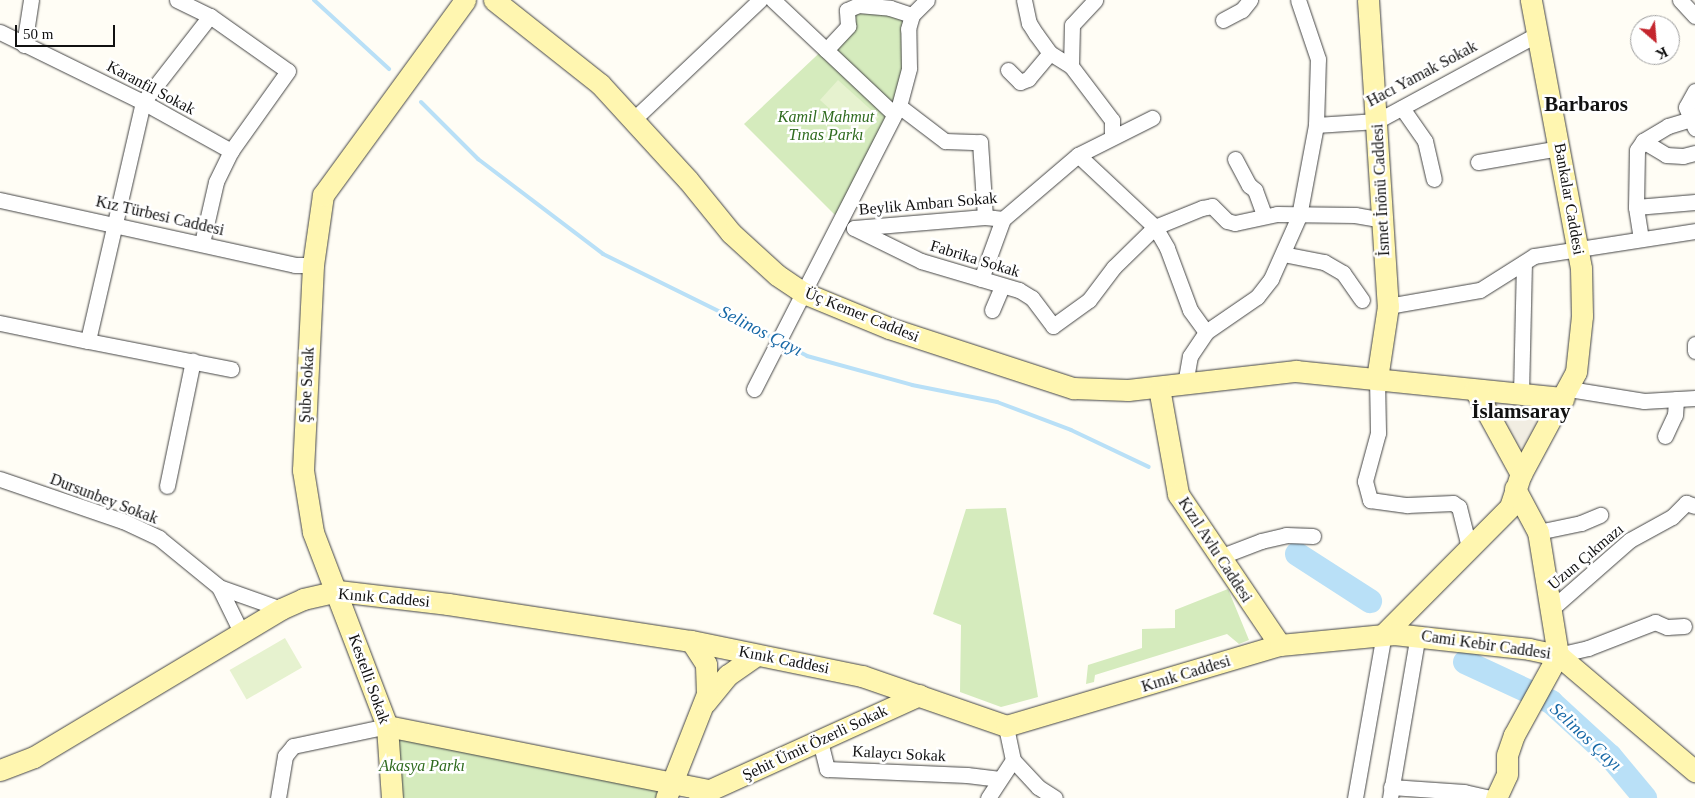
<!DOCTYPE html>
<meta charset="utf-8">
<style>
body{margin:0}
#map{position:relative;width:1695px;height:798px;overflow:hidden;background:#fffdf5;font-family:"Times New Roman",serif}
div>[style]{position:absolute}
.green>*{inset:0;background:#d5ebbd}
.pitch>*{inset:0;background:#e6f2cf;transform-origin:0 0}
.plaza>*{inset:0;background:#f1ede2}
.stream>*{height:4px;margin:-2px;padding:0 2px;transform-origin:2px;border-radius:2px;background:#b9e0f7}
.river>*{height:24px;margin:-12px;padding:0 12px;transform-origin:12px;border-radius:12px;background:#b9e0f7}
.roads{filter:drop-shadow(0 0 1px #444) drop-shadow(0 0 1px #444)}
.street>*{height:15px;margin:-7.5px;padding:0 7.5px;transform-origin:7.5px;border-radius:7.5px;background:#fff}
.secondary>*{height:21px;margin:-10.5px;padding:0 10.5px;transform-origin:10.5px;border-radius:10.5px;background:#fff6b0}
span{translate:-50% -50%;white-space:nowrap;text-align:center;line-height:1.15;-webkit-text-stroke:5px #fff;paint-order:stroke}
.street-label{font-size:16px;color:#111}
.park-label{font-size:16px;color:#2f6b1f;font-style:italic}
.water-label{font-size:18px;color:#1768a6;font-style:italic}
.district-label{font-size:21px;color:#111;font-weight:700}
.north{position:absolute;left:1630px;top:15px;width:50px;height:50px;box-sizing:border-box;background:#fff;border:1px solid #a0a0a0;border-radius:50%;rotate:153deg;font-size:14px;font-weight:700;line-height:20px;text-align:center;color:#111}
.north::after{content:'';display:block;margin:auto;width:18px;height:22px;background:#c4262e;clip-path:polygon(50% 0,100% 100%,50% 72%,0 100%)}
.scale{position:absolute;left:15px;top:25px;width:100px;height:22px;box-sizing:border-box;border:2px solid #111;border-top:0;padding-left:6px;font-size:15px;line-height:18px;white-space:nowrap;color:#111;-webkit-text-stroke:4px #fff;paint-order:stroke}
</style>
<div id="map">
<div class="green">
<div style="clip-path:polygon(847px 10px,912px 15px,909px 68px,842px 222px,744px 124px,848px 26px)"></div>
<div style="clip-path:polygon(1006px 508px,1038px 697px,1001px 707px,960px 692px,961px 625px,933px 614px,966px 509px)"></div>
<div style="clip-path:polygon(1228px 589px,1249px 640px,1239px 644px,1227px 634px,1095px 675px,1094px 682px,1086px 684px,1088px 665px,1142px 648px,1142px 629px,1175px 628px,1175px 610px)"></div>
<div style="clip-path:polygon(387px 726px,672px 785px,666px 798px,392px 798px)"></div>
</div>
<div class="pitch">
<div style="left:838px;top:80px;width:55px;height:27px;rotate:42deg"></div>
<div style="left:285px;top:638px;width:34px;height:64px;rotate:60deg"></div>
</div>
<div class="plaza">
<div style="clip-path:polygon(1475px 390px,1564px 398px,1521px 474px)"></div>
</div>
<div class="stream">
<div style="left:314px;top:0;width:102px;rotate:42.6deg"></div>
<div style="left:421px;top:102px;width:81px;rotate:45deg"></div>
<div style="left:478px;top:159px;width:157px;rotate:37.2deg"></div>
<div style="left:603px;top:254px;width:192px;rotate:26.3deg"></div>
<div style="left:782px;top:343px;width:28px;rotate:27deg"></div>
<div style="left:807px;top:356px;width:109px;rotate:15.4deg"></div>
<div style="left:912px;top:385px;width:87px;rotate:11.3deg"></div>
<div style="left:997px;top:402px;width:79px;rotate:20.7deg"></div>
<div style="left:1071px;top:430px;width:86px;rotate:25.4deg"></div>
</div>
<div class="river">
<div style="left:1297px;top:554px;width:87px;rotate:32.8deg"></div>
<div style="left:1465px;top:662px;width:95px;rotate:24.9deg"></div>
<div style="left:1551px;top:702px;width:80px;rotate:42.5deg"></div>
<div style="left:1610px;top:756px;width:55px;rotate:50.2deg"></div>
</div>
<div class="roads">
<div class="street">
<div style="left:177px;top:0;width:37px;rotate:26deg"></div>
<div style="left:210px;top:16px;width:95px;rotate:35.2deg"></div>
<div style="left:288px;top:71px;width:98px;rotate:125.5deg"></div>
<div style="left:231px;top:151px;width:34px;rotate:116deg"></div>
<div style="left:216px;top:182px;width:63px;rotate:102.9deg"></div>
<div style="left:773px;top:0;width:166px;rotate:43.3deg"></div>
<div style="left:1024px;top:0;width:24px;rotate:78deg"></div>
<div style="left:1029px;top:23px;width:13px;rotate:58deg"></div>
<div style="left:1036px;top:34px;width:24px;rotate:54deg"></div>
<div style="left:1050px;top:53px;width:25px;rotate:32deg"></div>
<div style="left:1071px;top:66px;width:68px;rotate:52.8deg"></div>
<div style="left:1112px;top:120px;width:17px;rotate:90deg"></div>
<div style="left:1680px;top:0;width:22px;rotate:47deg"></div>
<div style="left:210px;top:16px;width:109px;rotate:127.9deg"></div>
<div style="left:143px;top:102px;width:245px;rotate:103deg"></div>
<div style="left:88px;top:341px;width:146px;rotate:11.1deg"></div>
<div style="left:1223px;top:20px;width:21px;rotate:-28deg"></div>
<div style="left:1242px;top:10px;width:13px;rotate:-51deg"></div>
<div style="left:0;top:32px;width:159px;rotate:26.1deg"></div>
<div style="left:143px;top:102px;width:101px;rotate:29.1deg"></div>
<div style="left:24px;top:45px;width:46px;rotate:-81.2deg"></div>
<div style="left:826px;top:50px;width:33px;rotate:-47deg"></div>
<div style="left:848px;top:26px;width:16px;rotate:-94deg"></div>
<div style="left:847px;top:10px;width:12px;rotate:-24deg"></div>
<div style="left:858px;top:5px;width:32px;rotate:5deg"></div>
<div style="left:890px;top:8px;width:23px;rotate:18deg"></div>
<div style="left:1071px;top:66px;width:41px;rotate:-88.6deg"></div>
<div style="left:1072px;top:25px;width:34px;rotate:-47deg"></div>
<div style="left:1008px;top:70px;width:17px;rotate:45deg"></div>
<div style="left:1020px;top:82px;width:9px;rotate:-21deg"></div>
<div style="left:1028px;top:79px;width:34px;rotate:-50deg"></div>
<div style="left:1695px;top:91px;width:18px;rotate:119deg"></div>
<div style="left:1686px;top:107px;width:23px;rotate:67deg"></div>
<div style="left:899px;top:106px;width:58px;rotate:37.3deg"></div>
<div style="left:945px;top:141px;width:35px;rotate:2deg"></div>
<div style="left:980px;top:142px;width:75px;rotate:86.2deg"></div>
<div style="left:1402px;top:108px;width:40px;rotate:55.1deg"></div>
<div style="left:1425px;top:141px;width:39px;rotate:77deg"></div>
<div style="left:634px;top:119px;width:173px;rotate:-43.4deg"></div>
<div style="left:1316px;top:125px;width:61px;rotate:-3.8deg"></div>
<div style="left:1377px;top:121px;width:183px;rotate:-28.4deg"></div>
<div style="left:1643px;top:141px;width:27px;rotate:31deg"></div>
<div style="left:1666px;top:155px;width:17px;rotate:3deg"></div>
<div style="left:1683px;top:156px;width:12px;rotate:-14deg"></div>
<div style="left:1078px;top:155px;width:105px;rotate:43.1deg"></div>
<div style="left:1155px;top:227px;width:24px;rotate:60deg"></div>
<div style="left:1167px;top:248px;width:66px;rotate:69.6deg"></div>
<div style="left:1190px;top:310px;width:27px;rotate:54deg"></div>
<div style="left:1235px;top:159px;width:30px;rotate:62deg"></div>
<div style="left:1249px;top:185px;width:8px;rotate:40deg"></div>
<div style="left:1255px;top:190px;width:27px;rotate:70deg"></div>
<div style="left:1478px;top:162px;width:82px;rotate:-9.8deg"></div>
<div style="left:0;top:200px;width:302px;rotate:12.4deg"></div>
<div style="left:295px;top:265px;width:18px"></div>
<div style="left:1636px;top:207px;width:59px;rotate:-4.8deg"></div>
<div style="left:854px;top:228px;width:75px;rotate:26.2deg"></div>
<div style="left:921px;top:261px;width:102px;rotate:16.5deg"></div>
<div style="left:1019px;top:290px;width:15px;rotate:32deg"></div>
<div style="left:1032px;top:298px;width:35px;rotate:53deg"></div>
<div style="left:1053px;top:326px;width:44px;rotate:-35.8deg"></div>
<div style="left:1089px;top:300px;width:41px;rotate:-52.9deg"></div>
<div style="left:1114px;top:267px;width:57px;rotate:-44.3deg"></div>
<div style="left:1155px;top:227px;width:51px;rotate:-22deg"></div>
<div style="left:1202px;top:208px;width:10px;rotate:-11deg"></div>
<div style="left:1212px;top:206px;width:21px;rotate:45deg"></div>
<div style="left:1227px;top:221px;width:8px;rotate:14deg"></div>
<div style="left:1235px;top:223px;width:43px;rotate:-12.1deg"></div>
<div style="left:1277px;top:214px;width:78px;rotate:0.7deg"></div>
<div style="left:1355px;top:215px;width:28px;rotate:10deg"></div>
<div style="left:854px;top:228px;width:131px;rotate:-4.8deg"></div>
<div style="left:985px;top:217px;width:18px;rotate:6deg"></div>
<div style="left:1003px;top:219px;width:99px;rotate:-40.5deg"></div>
<div style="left:1078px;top:155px;width:83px;rotate:-26.6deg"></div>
<div style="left:1641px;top:239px;width:32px;rotate:-99deg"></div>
<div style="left:1636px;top:207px;width:57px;rotate:-89deg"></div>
<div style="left:1637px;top:150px;width:11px;rotate:-56deg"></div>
<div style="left:1643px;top:141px;width:29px;rotate:-31deg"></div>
<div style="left:1668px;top:126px;width:28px;rotate:-17deg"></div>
<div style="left:1283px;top:254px;width:42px;rotate:11deg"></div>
<div style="left:1324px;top:262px;width:22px;rotate:30deg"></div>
<div style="left:1343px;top:273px;width:33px;rotate:55deg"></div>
<div style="left:981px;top:279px;width:64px;rotate:-69.9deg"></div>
<div style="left:1388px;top:306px;width:93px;rotate:-9.9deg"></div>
<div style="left:1480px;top:290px;width:64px;rotate:-32.2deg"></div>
<div style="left:1534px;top:256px;width:163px;rotate:-8.8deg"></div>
<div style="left:992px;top:310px;width:26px;rotate:-67deg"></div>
<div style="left:0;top:323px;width:90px;rotate:11.6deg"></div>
<div style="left:1695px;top:344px;width:7px;rotate:90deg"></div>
<div style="left:1377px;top:379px;width:54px;rotate:88.9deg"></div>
<div style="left:1378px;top:433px;width:50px;rotate:105.2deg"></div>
<div style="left:1365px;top:481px;width:20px;rotate:75deg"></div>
<div style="left:1370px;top:500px;width:37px;rotate:8deg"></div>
<div style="left:1407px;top:505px;width:46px;rotate:-2.5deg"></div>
<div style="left:1453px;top:503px;width:7px;rotate:34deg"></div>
<div style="left:1459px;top:507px;width:41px;rotate:76deg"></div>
<div style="left:1185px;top:384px;width:28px;rotate:-80deg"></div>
<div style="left:1190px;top:356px;width:29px;rotate:-56deg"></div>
<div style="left:1206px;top:332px;width:62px;rotate:-34.5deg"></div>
<div style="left:1257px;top:297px;width:23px;rotate:-52deg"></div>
<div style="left:1271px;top:279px;width:69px;rotate:-66deg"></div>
<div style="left:1299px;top:216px;width:93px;rotate:-79.4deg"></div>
<div style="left:1316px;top:125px;width:66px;rotate:-88.3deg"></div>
<div style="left:1318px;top:59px;width:62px;rotate:-108.7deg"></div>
<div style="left:754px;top:389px;width:318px;rotate:-62.9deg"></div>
<div style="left:899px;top:106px;width:39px;rotate:-75deg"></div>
<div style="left:909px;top:68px;width:39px;rotate:-91deg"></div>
<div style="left:908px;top:29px;width:15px;rotate:-74deg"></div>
<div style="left:912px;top:15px;width:21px;rotate:-45deg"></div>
<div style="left:1569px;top:389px;width:76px;rotate:9.1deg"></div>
<div style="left:1644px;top:401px;width:51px;rotate:-3.4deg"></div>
<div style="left:1521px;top:394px;width:131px;rotate:-88.7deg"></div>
<div style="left:1665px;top:436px;width:23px;rotate:-65deg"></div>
<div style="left:1675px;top:415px;width:16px;rotate:-86deg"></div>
<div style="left:0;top:479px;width:130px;rotate:18.9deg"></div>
<div style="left:123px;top:521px;width:40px;rotate:25deg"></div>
<div style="left:159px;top:538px;width:77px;rotate:39.2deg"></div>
<div style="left:219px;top:587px;width:52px;rotate:63.9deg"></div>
<div style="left:167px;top:486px;width:128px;rotate:-78.3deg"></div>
<div style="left:1538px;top:532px;width:44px;rotate:-11.8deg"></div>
<div style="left:1581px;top:523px;width:21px;rotate:-23deg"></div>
<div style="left:1222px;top:556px;width:42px;rotate:-21deg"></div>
<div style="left:1261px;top:541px;width:26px;rotate:-13deg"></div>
<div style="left:1286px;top:535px;width:27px;rotate:2deg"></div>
<div style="left:219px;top:587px;width:66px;rotate:19.5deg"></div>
<div style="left:1550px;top:610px;width:106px;rotate:-41.2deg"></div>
<div style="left:1630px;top:540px;width:48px;rotate:-28.7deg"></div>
<div style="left:1672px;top:517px;width:20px;rotate:-45deg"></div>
<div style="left:1686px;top:503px;width:9px;rotate:18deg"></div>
<div style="left:1558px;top:655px;width:31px;rotate:-13deg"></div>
<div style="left:1588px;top:648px;width:72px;rotate:-21.2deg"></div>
<div style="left:1655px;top:622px;width:13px;rotate:23deg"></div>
<div style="left:1667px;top:627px;width:17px;rotate:-3deg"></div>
<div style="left:820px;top:741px;width:29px;rotate:76deg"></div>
<div style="left:827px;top:769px;width:140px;rotate:2.5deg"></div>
<div style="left:967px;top:775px;width:31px;rotate:7deg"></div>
<div style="left:1013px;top:760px;width:37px;rotate:47deg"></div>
<div style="left:1038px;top:787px;width:20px;rotate:33deg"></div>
<div style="left:1391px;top:787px;width:73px;rotate:3.9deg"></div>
<div style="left:1464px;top:792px;width:26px;rotate:13deg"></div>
<div style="left:278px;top:798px;width:43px;rotate:-80.5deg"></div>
<div style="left:285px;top:756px;width:13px;rotate:-51deg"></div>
<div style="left:293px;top:746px;width:96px;rotate:-12deg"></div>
<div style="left:988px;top:798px;width:45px;rotate:-56.7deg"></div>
<div style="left:1013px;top:760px;width:35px;rotate:-102deg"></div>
<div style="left:1355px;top:798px;width:167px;rotate:-80deg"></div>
<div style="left:1390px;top:798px;width:165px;rotate:-80.3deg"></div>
</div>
<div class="secondary">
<div style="left:494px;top:0;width:135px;rotate:38.4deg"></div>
<div style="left:600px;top:84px;width:130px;rotate:47.5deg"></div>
<div style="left:688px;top:180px;width:68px;rotate:50.9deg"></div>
<div style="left:731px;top:233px;width:62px;rotate:42.4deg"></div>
<div style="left:777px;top:275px;width:32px;rotate:34deg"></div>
<div style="left:804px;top:293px;width:92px;rotate:22.4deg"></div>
<div style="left:889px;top:328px;width:194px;rotate:18.1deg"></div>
<div style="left:1073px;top:388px;width:55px;rotate:2.1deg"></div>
<div style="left:1128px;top:390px;width:169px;rotate:-6.5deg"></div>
<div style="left:1296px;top:371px;width:269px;rotate:5.8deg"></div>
<div style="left:1368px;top:0;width:307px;rotate:86.3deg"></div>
<div style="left:1388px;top:306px;width:74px;rotate:98.6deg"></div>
<div style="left:1159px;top:388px;width:108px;rotate:79.8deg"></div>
<div style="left:1178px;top:494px;width:182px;rotate:56deg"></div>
<div style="left:1475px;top:390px;width:96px;rotate:61.3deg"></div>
<div style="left:1384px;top:634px;width:179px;rotate:-45.2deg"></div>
<div style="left:1510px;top:507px;width:35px;rotate:-72deg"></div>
<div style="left:1521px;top:474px;width:116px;rotate:-61.7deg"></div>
<div style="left:1576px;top:372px;width:56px;rotate:-83.9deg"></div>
<div style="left:1582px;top:316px;width:48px;rotate:-91.2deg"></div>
<div style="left:1581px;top:268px;width:273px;rotate:-100.6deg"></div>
<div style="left:705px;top:703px;width:36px;rotate:-51deg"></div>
<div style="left:728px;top:675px;width:35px;rotate:-35deg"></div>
<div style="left:387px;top:726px;width:330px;rotate:11.3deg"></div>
<div style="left:0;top:770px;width:36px;rotate:-21deg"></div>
<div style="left:34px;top:757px;width:288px;rotate:-30.9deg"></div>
<div style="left:281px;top:609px;width:24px;rotate:-24deg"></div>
<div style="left:303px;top:599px;width:36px;rotate:-13deg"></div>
<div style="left:338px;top:591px;width:111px;rotate:6.7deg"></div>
<div style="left:448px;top:604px;width:246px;rotate:8.7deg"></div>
<div style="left:691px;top:641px;width:175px;rotate:11.6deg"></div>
<div style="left:862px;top:676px;width:152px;rotate:19.1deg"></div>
<div style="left:1006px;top:726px;width:286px;rotate:-16.5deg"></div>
<div style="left:1280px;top:645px;width:115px;rotate:-5.5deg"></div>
<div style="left:1394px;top:634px;width:136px;rotate:6.3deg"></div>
<div style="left:1529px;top:649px;width:30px;rotate:12deg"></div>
<div style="left:1558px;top:655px;width:180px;rotate:40.3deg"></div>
<div style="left:699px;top:795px;width:242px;rotate:-24.4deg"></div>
<div style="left:392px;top:798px;width:72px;rotate:-94deg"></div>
<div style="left:387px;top:726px;width:208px;rotate:-110.9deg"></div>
<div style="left:313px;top:532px;width:63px;rotate:-99.2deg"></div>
<div style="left:303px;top:470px;width:205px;rotate:-87.2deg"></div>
<div style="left:313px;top:265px;width:71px;rotate:-81.9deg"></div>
<div style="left:323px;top:195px;width:241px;rotate:-53.9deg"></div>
<div style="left:666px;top:798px;width:112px;rotate:-68.5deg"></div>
<div style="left:707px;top:694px;width:30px;rotate:-92deg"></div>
<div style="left:706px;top:664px;width:27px;rotate:-123deg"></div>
<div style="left:1496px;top:798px;width:26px;rotate:-65deg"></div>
<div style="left:1507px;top:774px;width:19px;rotate:-90deg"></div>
<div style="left:1507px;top:755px;width:21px;rotate:-71deg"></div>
<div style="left:1514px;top:735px;width:91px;rotate:-61.2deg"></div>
<div style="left:1558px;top:655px;width:125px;rotate:-99.2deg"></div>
<div style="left:1538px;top:532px;width:49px;rotate:-118.1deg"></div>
</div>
</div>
<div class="street-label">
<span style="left:1422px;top:74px;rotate:-28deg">Hacı Yamak Sokak</span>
<span style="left:151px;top:88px;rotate:28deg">Karanfil Sokak</span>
<span style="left:1381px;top:190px;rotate:-93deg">İsmet İnönü Caddesi</span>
<span style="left:1569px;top:199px;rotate:80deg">Bankalar Caddesi</span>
<span style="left:928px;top:204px;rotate:-5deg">Beylik Ambarı Sokak</span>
<span style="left:160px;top:216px;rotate:13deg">Kız Türbesi Caddesi</span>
<span style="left:975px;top:259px;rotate:17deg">Fabrika Sokak</span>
<span style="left:862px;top:315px;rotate:22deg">Üç Kemer Caddesi</span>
<span style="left:307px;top:385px;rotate:-87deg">Şube Sokak</span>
<span style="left:104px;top:499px;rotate:21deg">Dursunbey Sokak</span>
<span style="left:1215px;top:550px;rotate:57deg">Kızıl Avlu Caddesi</span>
<span style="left:1586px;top:557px;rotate:-40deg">Uzun Çıkmazı</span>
<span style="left:384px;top:598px;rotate:5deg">Kınık Caddesi</span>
<span style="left:1486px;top:645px;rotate:8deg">Cami Kebir Caddesi</span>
<span style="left:784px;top:660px;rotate:11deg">Kınık Caddesi</span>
<span style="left:1186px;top:674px;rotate:-17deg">Kınık Caddesi</span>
<span style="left:369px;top:679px;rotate:70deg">Kestelli Sokak</span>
<span style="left:815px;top:743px;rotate:-25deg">Şehit Ümit Özerli Sokak</span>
<span style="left:899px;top:754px;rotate:3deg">Kalaycı Sokak</span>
</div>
<div class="park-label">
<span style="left:826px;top:126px">Kamil Mahmut<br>Tınas Parkı</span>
<span style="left:422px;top:766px">Akasya Parkı</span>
</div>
<div class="water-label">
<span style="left:761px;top:331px;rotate:27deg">Selinos Çayı</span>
<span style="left:1586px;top:737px;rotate:43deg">Selinos Çayı</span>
</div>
<div class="district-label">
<span style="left:1586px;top:104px">Barbaros</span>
<span style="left:1521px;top:411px">İslamsaray</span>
</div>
<div class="north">K</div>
<div class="scale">50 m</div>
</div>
